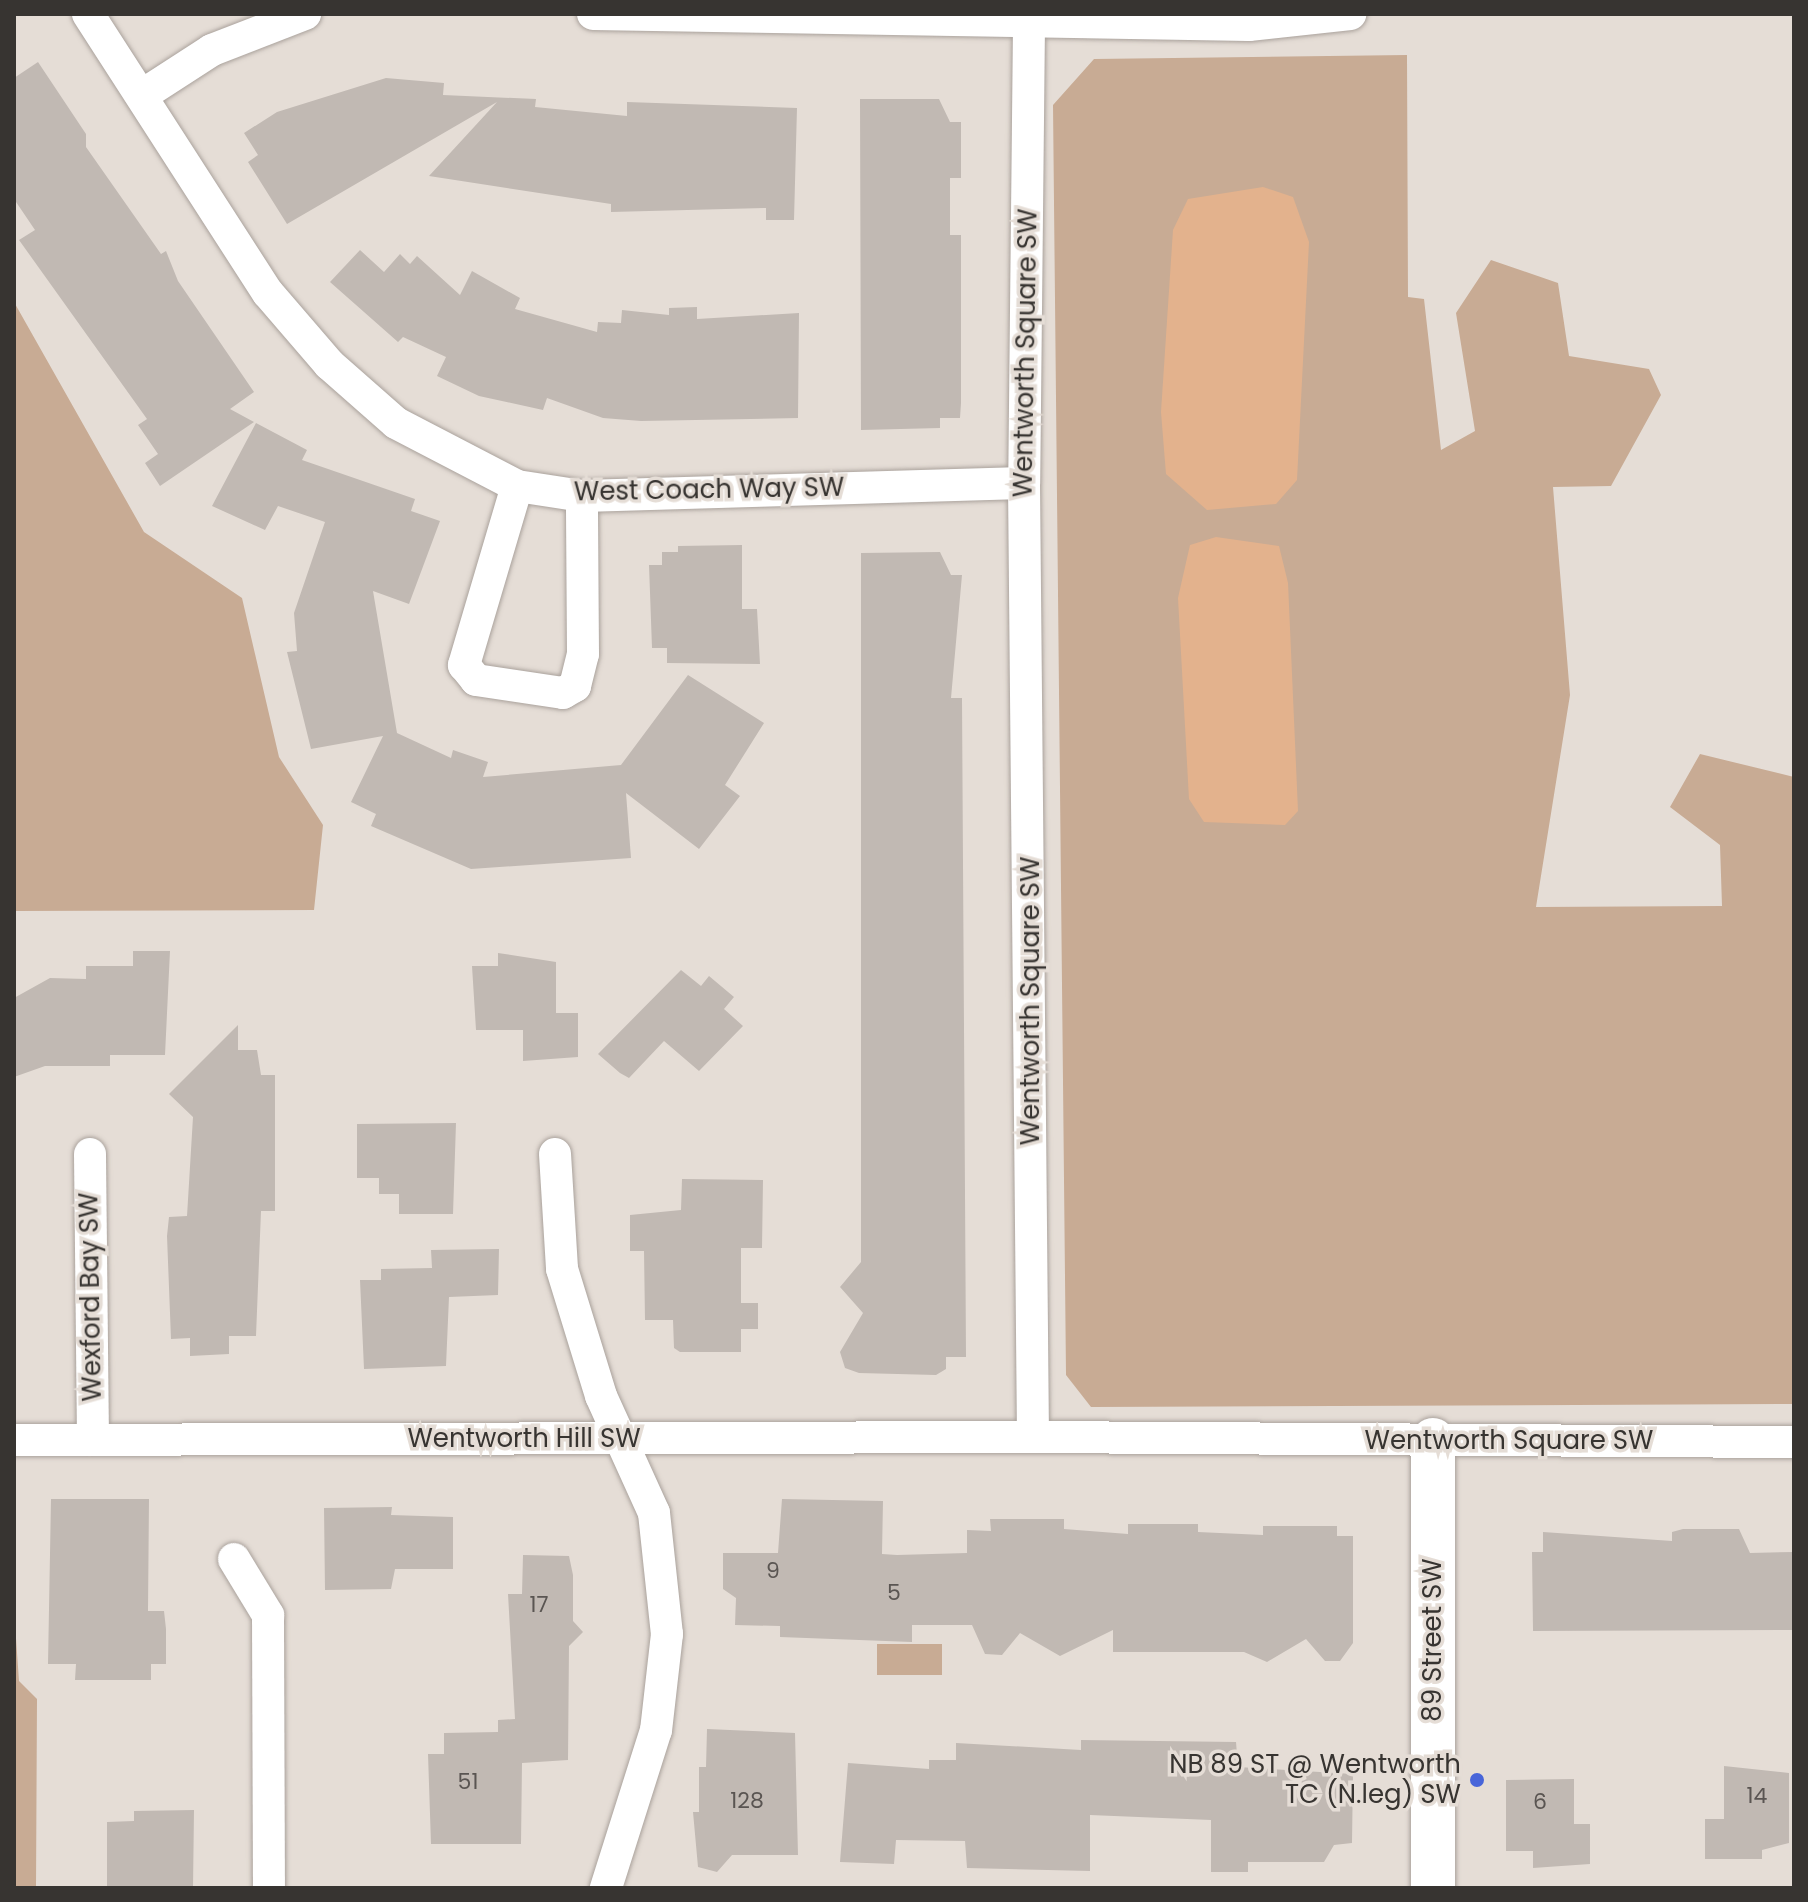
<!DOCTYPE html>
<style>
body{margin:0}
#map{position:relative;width:1808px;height:1902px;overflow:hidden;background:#e5ddd6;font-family:Poppins,sans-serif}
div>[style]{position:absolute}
.green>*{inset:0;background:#c8ab94;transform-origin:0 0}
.water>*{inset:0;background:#e3b28d}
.building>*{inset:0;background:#c1b9b3}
.roads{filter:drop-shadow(0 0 2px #aaa29c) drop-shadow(0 0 2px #aaa29c)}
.street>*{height:32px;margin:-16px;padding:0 16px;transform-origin:16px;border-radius:16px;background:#fff}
.secondary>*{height:44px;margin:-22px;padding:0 22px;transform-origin:22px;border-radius:22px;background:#fff}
.dots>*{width:22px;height:22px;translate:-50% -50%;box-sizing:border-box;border:4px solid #e5ddd6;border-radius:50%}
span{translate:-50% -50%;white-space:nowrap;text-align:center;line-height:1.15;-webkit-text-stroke:7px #e5ddd6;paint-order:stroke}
.number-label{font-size:22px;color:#5a5552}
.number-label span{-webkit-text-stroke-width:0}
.street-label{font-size:26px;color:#373431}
.poi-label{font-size:26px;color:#373431}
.right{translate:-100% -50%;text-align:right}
.frame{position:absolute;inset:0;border:16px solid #373431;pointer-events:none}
</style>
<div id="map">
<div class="green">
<div style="clip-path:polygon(1407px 55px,1408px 297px,1424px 299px,1441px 450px,1475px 431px,1456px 313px,1491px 260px,1558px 283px,1569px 356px,1649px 369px,1661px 395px,1611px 486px,1553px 487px,1570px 695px,1536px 907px,1722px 906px,1720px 845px,1670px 807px,1700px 754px,1794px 777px,1794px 1404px,1091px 1407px,1066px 1375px,1053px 105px,1094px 59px)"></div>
<div style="clip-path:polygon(14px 302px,144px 532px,242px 598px,279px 757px,323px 825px,314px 910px,14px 911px)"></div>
<div style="clip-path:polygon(14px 1610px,19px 1681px,37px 1699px,36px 1888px,14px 1888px)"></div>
<div style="left:877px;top:1644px;width:65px;height:31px"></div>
</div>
<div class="water">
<div style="clip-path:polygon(1263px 187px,1293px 197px,1309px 242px,1297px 480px,1276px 504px,1207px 510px,1166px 474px,1161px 412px,1173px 230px,1188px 199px)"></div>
<div style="clip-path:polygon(1216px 537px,1279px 546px,1288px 583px,1298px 811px,1285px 825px,1204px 822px,1189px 799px,1178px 598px,1190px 545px)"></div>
</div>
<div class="building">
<div style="clip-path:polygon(38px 62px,86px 134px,86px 147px,161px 254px,166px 251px,178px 281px,254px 392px,230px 409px,254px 422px,160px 486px,145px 463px,158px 454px,138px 425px,147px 419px,19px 240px,35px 230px,14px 199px,14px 78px)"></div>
<div style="clip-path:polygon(386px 78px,444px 83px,443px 95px,536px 99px,535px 107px,627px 116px,627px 102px,797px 108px,794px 220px,766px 220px,766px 208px,611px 212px,611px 204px,429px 176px,497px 102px,287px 224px,248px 162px,258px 155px,244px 133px,277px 112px)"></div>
<div style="clip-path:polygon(860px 99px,939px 99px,950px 122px,961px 122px,961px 178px,950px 178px,950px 235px,961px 235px,961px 403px,960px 418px,940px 418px,940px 428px,861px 430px)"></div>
<div style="clip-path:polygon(360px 250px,384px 272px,400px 254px,410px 264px,417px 256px,460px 295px,472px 271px,520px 298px,515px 309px,597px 332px,598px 322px,621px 323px,622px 310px,669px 315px,669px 308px,697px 307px,697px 319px,799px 313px,798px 418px,641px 421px,603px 418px,547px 398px,543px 410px,479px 396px,437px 376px,446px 357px,403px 337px,398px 342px,330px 282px)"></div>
<div style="clip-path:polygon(256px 423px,307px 450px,302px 460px,415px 499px,411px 511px,440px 521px,409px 604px,373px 591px,397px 733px,451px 758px,453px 750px,488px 762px,483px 777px,621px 765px,688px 675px,764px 723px,725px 785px,740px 796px,699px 849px,626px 793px,631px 858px,471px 869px,371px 826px,376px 814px,351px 802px,383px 736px,311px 749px,287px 652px,297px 651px,294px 613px,325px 522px,278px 506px,265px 530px,212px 506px)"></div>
<div style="clip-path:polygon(742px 545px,742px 609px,757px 609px,760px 664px,667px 663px,667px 648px,652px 648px,649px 565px,662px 565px,662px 552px,678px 552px,678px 546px)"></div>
<div style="clip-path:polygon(940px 552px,951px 575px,962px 575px,951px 698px,962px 698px,966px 1357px,946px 1357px,946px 1369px,936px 1375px,859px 1373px,845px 1368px,840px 1352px,863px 1313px,840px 1287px,861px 1262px,861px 553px)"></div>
<div style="clip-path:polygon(133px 951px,170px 951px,165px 1055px,110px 1055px,110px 1066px,45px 1066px,14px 1077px,14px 998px,50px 978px,86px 979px,86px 966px,133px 966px)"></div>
<div style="clip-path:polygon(498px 953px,556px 962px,556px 1013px,578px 1013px,578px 1057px,523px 1061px,523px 1030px,476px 1030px,472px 966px,498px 966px)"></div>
<div style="clip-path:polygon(681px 970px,701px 986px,709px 976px,734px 997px,724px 1009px,743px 1026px,699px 1071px,664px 1041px,629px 1078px,620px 1073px,598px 1054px)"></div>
<div style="clip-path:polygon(238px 1025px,238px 1050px,257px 1050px,261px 1075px,275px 1075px,275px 1211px,261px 1211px,256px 1336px,229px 1336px,229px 1354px,190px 1356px,190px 1338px,171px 1339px,167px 1236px,169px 1217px,187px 1216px,193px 1117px,169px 1094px)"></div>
<div style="clip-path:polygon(456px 1123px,453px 1214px,399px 1214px,399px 1194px,379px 1194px,379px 1178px,357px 1178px,357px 1124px)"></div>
<div style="clip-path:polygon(682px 1179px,763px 1180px,762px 1248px,741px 1248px,741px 1303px,758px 1303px,758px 1329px,741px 1329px,741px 1352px,680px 1352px,674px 1348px,673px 1320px,645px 1320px,644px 1251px,630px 1251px,630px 1215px,681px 1210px)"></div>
<div style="clip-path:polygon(499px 1249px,498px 1295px,449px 1297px,446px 1366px,364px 1369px,360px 1280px,381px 1280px,381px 1269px,432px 1268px,431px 1250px)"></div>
<div style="clip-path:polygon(51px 1499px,149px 1499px,148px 1611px,164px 1611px,166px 1629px,166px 1664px,151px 1664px,151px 1680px,75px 1680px,76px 1664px,48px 1664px)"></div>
<div style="clip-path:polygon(782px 1499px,883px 1501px,882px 1554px,897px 1555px,967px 1553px,967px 1530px,991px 1531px,990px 1519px,1064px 1519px,1064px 1529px,1128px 1534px,1128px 1524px,1198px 1524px,1198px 1532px,1263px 1535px,1263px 1526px,1337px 1526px,1337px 1536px,1353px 1536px,1353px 1643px,1340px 1661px,1325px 1661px,1306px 1639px,1267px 1662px,1244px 1652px,1113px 1652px,1113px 1630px,1060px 1656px,1020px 1633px,1002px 1655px,985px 1654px,972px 1625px,912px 1625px,912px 1642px,780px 1637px,780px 1626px,735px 1625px,736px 1598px,723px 1589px,723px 1553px,778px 1553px)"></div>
<div style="clip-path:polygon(392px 1507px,391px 1515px,453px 1517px,453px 1569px,395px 1569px,391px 1589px,325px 1590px,324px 1508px)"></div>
<div style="clip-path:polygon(1683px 1529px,1739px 1529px,1750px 1553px,1794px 1552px,1794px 1630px,1533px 1631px,1532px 1552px,1543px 1552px,1543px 1532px,1672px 1541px,1672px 1532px)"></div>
<div style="clip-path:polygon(523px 1555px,569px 1556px,573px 1575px,573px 1621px,583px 1632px,569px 1646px,568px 1760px,522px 1763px,521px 1844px,431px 1844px,428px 1754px,444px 1754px,444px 1733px,498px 1732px,498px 1720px,515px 1719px,508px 1594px,522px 1594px)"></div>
<div style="clip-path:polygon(707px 1729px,795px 1733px,798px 1855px,732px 1855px,717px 1872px,698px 1867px,693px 1812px,699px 1812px,699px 1767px,706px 1767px)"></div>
<div style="clip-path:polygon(1081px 1740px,1236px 1742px,1238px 1767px,1353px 1774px,1352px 1843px,1334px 1845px,1324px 1862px,1248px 1862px,1248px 1872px,1211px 1872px,1211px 1820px,1090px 1815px,1090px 1871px,967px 1868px,965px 1841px,896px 1840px,894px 1864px,840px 1862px,848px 1763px,929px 1769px,929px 1760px,956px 1760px,956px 1743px,1081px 1750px)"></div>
<div style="clip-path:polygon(1724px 1766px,1789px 1773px,1789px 1843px,1762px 1850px,1762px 1859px,1705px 1859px,1705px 1819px,1724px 1819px)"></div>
<div style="clip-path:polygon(1574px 1779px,1574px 1824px,1590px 1824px,1590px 1864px,1533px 1868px,1533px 1851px,1506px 1851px,1506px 1780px)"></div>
<div style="clip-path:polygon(194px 1810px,193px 1888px,107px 1888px,107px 1822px,134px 1821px,134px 1811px)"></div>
</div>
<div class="roads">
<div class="street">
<div style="left:88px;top:14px;width:332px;rotate:57.2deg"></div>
<div style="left:268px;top:293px;width:94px;rotate:49.3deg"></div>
<div style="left:329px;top:364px;width:89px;rotate:41.4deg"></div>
<div style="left:396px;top:423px;width:136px;rotate:27.5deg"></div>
<div style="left:517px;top:486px;width:66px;rotate:8.7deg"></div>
<div style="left:582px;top:496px;width:442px;rotate:-1.7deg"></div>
<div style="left:593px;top:14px;width:656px;rotate:0.96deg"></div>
<div style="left:1249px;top:25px;width:102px;rotate:-6.2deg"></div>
<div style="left:1029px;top:24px;width:459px;rotate:90.6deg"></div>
<div style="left:1024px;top:483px;width:954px;rotate:89.46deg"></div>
<div style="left:1033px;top:1437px;width:761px;rotate:0.38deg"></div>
<div style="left:144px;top:94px;width:81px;rotate:-32.9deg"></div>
<div style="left:212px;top:50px;width:100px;rotate:-21.2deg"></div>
<div style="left:517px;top:486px;width:187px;rotate:106.5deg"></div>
<div style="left:464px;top:665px;width:19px;rotate:51deg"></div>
<div style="left:476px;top:680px;width:88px;rotate:8.5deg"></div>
<div style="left:563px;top:693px;width:14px;rotate:-30deg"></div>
<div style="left:575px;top:686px;width:33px;rotate:-76deg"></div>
<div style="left:583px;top:654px;width:158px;rotate:-90.4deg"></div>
<div style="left:90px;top:1154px;width:286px;rotate:89.4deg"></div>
<div style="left:555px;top:1154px;width:115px;rotate:86.5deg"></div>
<div style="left:562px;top:1269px;width:133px;rotate:72.9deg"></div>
<div style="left:601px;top:1396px;width:128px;rotate:65.6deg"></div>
<div style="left:654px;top:1513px;width:122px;rotate:83.9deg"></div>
<div style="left:667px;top:1634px;width:97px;rotate:96.5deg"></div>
<div style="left:656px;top:1730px;width:166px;rotate:107.6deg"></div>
<div style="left:14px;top:1440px;width:1019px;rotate:-0.17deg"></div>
<div style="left:234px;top:1559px;width:66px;rotate:58.7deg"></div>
<div style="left:268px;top:1615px;width:273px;rotate:89.8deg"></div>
</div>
<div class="secondary">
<div style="left:1433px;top:1888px;width:448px;rotate:-90deg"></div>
</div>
</div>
<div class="dots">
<div style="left:1477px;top:1780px;background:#4865d9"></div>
</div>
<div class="number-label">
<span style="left:773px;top:1571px">9</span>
<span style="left:894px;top:1593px">5</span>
<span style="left:539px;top:1605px">17</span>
<span style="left:468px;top:1782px">51</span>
<span style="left:1757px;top:1796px">14</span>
<span style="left:747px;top:1801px">128</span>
<span style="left:1540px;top:1802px">6</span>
</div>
<div class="street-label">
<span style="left:1026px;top:353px;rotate:-89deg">Wentworth Square SW</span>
<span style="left:709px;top:490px;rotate:-1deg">West Coach Way SW</span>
<span style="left:1031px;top:1001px;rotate:-90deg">Wentworth Square SW</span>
<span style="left:91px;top:1297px;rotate:-91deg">Wexford Bay SW</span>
<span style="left:524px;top:1439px">Wentworth Hill SW</span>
<span style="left:1509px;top:1441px">Wentworth Square SW</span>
<span style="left:1433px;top:1640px;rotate:-90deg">89 Street SW</span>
</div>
<div class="poi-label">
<span class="right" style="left:1461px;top:1780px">NB 89 ST @ Wentworth<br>TC (N.leg) SW</span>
</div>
<div class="frame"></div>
</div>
